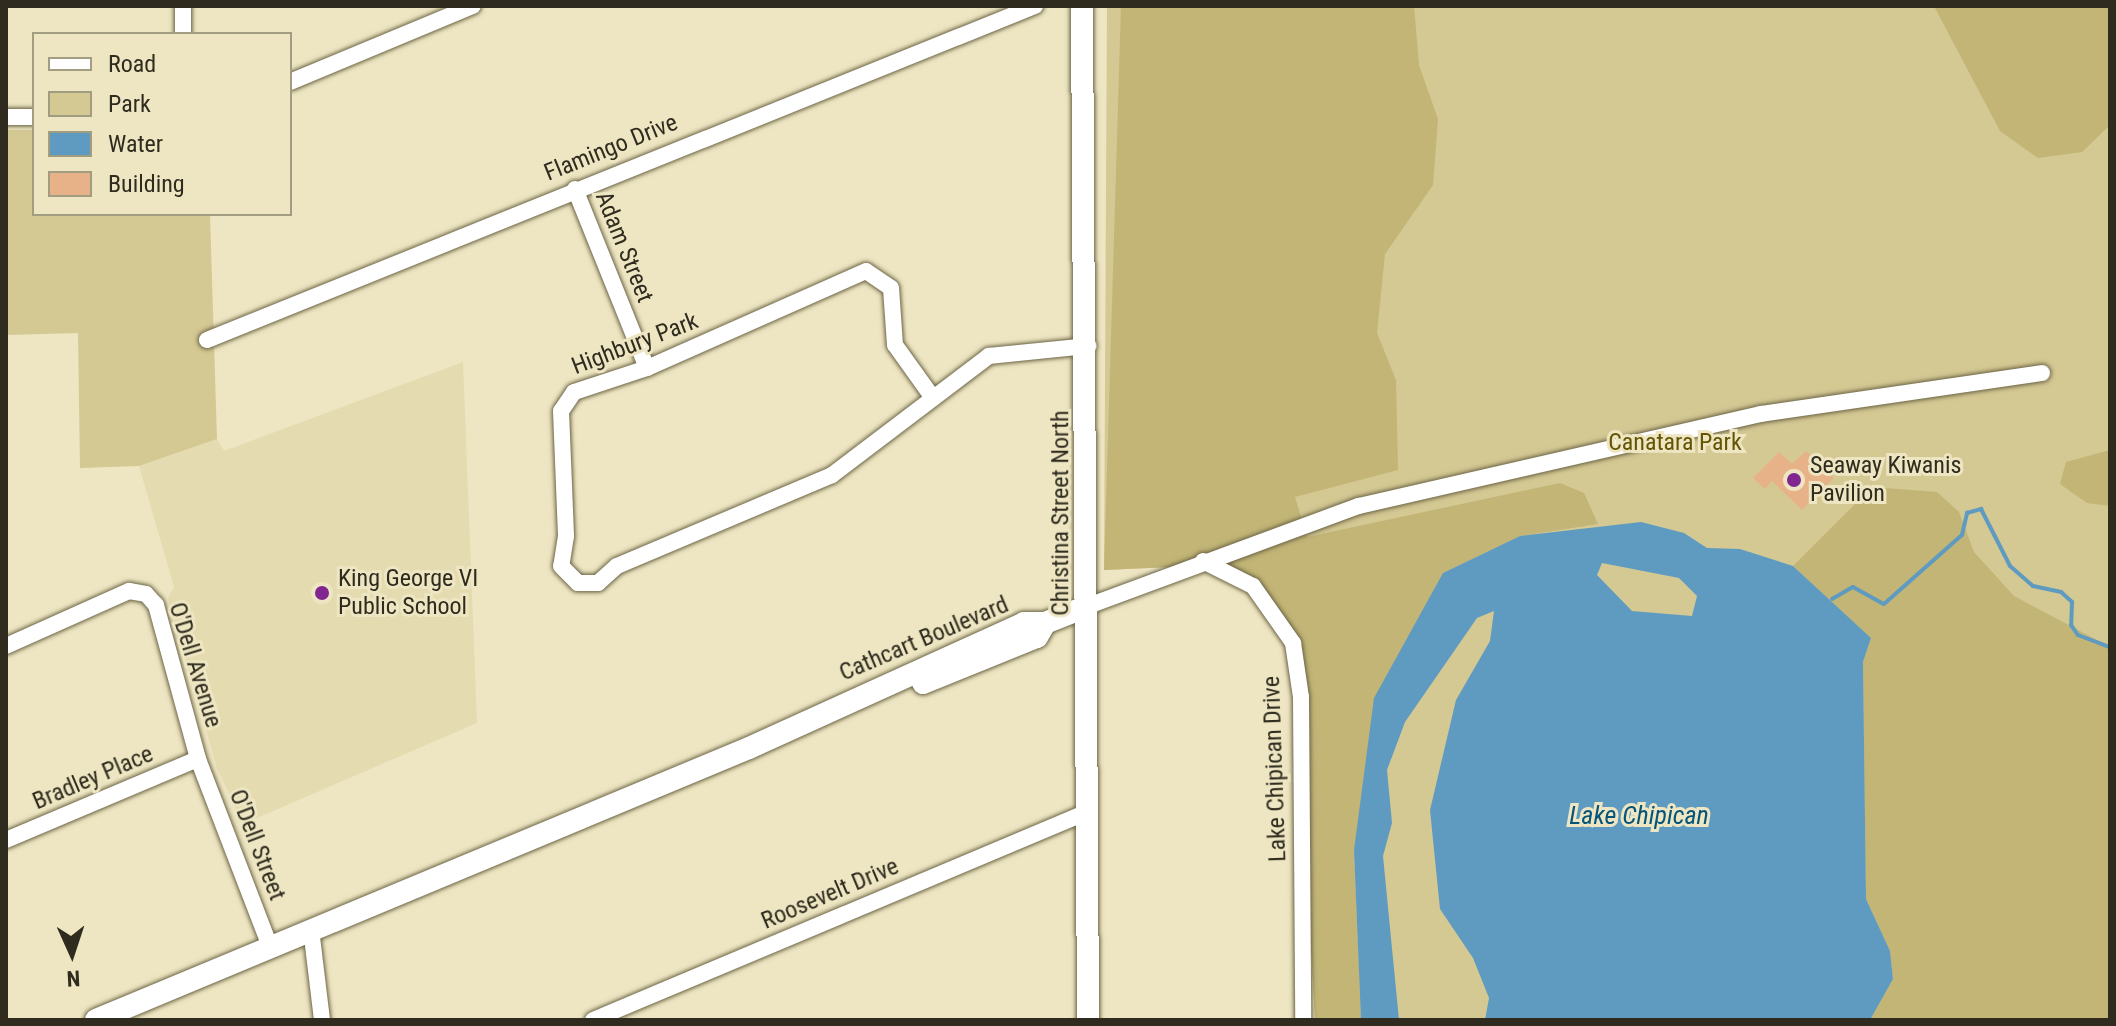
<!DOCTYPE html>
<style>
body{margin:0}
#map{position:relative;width:2116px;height:1026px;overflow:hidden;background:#eee6c2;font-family:"Roboto Condensed",sans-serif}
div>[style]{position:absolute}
.built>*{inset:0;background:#e4dbb0}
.green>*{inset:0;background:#d4c893}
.forest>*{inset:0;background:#c2b576}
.water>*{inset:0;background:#5f9bc0}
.stream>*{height:4px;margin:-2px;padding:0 2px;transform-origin:2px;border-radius:2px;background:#5f9bc0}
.building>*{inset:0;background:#e8b289}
.roads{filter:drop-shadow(0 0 2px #6c6546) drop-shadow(0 0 2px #6c6546)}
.street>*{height:16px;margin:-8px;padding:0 8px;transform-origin:8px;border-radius:8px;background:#fff}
.secondary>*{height:22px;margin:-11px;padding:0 11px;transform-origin:11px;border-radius:11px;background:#fff}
.dots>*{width:22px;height:22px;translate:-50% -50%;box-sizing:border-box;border:4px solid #eee6c2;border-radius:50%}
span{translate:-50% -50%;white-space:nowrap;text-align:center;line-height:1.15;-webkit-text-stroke:6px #eee6c2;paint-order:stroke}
.street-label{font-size:24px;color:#2f2c1f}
.park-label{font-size:24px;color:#645505}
.poi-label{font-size:24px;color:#2f2c1f}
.left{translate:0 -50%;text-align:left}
.water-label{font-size:26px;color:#05557a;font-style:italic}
.frame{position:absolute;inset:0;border:8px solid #2f2c1f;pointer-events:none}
.legend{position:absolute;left:32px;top:32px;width:260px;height:184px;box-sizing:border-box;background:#eee6c2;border:2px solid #a29c81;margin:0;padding:10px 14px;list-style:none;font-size:24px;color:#2f2c1f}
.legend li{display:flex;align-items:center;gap:16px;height:40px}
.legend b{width:40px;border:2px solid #a29c81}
.north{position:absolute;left:32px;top:914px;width:80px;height:80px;-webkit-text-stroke:6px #eee6c2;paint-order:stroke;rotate:177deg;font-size:22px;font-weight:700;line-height:32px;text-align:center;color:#2f2c1f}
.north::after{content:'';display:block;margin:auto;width:28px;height:36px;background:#2f2c1f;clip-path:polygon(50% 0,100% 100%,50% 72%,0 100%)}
</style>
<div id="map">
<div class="built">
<div style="clip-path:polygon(463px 362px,477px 723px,243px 824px,217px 768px,168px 598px,174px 587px,139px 466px,217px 439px,224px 451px)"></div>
</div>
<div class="green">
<div style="clip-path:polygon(1107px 6px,2110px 6px,2110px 1020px,1315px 1020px,1298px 698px,1289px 643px,1249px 587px,1193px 566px,1104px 570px)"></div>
<div style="clip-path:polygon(6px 130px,34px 130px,34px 214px,210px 214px,217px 439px,139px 466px,80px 468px,78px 333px,6px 335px)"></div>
</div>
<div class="forest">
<div style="clip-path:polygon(1121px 6px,1414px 6px,1419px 65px,1438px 119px,1433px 185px,1385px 254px,1377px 333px,1396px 380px,1398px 470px,1295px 497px,1307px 537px,1560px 483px,1584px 493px,1598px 524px,1520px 536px,1443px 573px,1354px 850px,1361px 1020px,1315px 1020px,1298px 698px,1289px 643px,1249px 587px,1193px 566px,1104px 570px)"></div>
<div style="clip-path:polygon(1934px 6px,2110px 6px,2110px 125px,2082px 152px,2038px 158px,2000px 131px)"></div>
<div style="clip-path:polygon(2110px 450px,2110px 506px,2087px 503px,2060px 484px,2066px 462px)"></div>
<div style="clip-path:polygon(1885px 488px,1937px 492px,1959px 512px,1974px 552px,2014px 596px,2110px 647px,2110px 1020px,1870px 1020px,1893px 979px,1890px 951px,1866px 899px,1863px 662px,1871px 638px,1793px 566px,1862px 497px)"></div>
</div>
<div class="water">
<div style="clip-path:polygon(evenodd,1641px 522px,1684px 533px,1707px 548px,1740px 549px,1793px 566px,1871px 638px,1863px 662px,1866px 899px,1890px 951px,1893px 979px,1870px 1020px,1485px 1020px,1489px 998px,1473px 958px,1440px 909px,1430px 810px,1456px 700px,1490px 641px,1494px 611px,1477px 618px,1405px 722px,1387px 770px,1392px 823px,1383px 856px,1399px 1020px,1361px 1020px,1354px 850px,1374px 698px,1443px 573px,1520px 536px,1641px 522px,1602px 563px,1679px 578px,1697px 596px,1692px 616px,1632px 611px,1597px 575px,1602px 563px)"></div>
</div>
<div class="stream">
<div style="left:1832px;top:599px;width:24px;rotate:-30deg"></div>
<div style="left:1853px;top:587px;width:35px;rotate:29deg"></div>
<div style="left:1884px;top:604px;width:104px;rotate:-41.5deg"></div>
<div style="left:1962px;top:535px;width:23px;rotate:-77deg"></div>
<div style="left:1967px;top:513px;width:15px;rotate:-16deg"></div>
<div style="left:1981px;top:509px;width:64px;rotate:63deg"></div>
<div style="left:2010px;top:566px;width:30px;rotate:41deg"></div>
<div style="left:2033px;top:586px;width:29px;rotate:12deg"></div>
<div style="left:2061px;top:592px;width:15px;rotate:42deg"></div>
<div style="left:2072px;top:602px;width:23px;rotate:92deg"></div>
<div style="left:2071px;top:625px;width:12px;rotate:55deg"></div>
<div style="left:2078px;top:635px;width:34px;rotate:21deg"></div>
</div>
<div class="building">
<div style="clip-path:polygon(1806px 451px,1834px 478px,1802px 510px,1772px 481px,1765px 489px,1753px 478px,1779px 452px,1792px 464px)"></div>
</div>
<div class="roads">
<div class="street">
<div style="left:183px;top:6px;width:28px;rotate:90deg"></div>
<div style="left:290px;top:82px;width:198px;rotate:-22.6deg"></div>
<div style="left:6px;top:117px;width:28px"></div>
<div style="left:575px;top:189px;width:193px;rotate:68.1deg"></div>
<div style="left:207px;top:340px;width:893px;rotate:-21.97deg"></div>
<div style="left:933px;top:398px;width:65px;rotate:-125.6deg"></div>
<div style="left:895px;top:345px;width:57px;rotate:-94deg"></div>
<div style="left:891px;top:288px;width:30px;rotate:-146deg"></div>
<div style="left:866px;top:271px;width:240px;rotate:156.1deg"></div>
<div style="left:647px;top:368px;width:77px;rotate:161.8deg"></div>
<div style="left:574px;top:392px;width:23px;rotate:124deg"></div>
<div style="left:561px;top:411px;width:125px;rotate:87.7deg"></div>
<div style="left:566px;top:536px;width:30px;rotate:99deg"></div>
<div style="left:561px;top:566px;width:24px;rotate:45deg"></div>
<div style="left:578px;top:583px;width:20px"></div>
<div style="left:598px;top:583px;width:25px;rotate:-42deg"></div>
<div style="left:617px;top:566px;width:233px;rotate:-22.9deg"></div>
<div style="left:832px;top:475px;width:197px;rotate:-37.2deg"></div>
<div style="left:989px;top:356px;width:100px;rotate:-5.8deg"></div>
<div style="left:1203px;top:561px;width:56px;rotate:26.6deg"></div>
<div style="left:1253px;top:586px;width:70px;rotate:54.9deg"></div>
<div style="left:1293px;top:643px;width:55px;rotate:81.6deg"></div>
<div style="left:1301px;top:697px;width:323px;rotate:89.6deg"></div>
<div style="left:1088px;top:606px;width:289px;rotate:-20.3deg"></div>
<div style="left:1359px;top:506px;width:412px;rotate:-12.9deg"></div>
<div style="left:1761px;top:414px;width:284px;rotate:-8.3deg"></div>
<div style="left:6px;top:646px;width:135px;rotate:-24.1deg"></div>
<div style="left:129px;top:591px;width:17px;rotate:10deg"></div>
<div style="left:146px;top:594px;width:15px;rotate:48deg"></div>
<div style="left:156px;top:605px;width:160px;rotate:74.7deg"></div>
<div style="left:198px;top:759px;width:201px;rotate:69deg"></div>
<div style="left:6px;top:840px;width:208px;rotate:-22.9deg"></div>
<div style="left:311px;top:929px;width:92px;rotate:83.1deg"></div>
<div style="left:593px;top:1020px;width:534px;rotate:-22.82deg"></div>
</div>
<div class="secondary">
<div style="left:1082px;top:6px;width:1014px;rotate:89.66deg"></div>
<div style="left:923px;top:683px;width:123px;rotate:-22deg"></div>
<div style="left:1037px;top:637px;width:16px;rotate:-60deg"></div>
<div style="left:96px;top:1020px;width:707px;rotate:-22.61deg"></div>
<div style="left:749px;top:748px;width:302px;rotate:-24.4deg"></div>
<div style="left:1024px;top:623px;width:21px"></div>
<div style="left:1045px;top:623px;width:46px;rotate:-21.6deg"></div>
</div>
</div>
<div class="dots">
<div style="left:1794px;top:480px;background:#812591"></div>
<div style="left:322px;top:593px;background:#812591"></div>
</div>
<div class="street-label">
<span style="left:611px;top:148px;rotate:-22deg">Flamingo Drive</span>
<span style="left:624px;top:247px;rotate:68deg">Adam Street</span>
<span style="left:635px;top:344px;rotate:-21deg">Highbury Park</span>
<span style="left:1061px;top:513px;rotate:-90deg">Christina Street North</span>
<span style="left:924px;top:639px;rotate:-23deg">Cathcart Boulevard</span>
<span style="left:195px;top:665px;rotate:73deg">O'Dell Avenue</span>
<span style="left:1275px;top:769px;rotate:-92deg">Lake Chipican Drive</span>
<span style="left:93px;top:778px;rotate:-23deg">Bradley Place</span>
<span style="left:257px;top:845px;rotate:69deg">O'Dell Street</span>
<span style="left:830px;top:894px;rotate:-23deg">Roosevelt Drive</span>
</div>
<div class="park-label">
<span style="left:1675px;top:443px">Canatara Park</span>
</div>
<div class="poi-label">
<span class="left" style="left:1810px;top:480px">Seaway Kiwanis<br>Pavilion</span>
<span class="left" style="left:338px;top:593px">King George VI<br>Public School</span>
</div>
<div class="water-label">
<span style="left:1639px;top:816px">Lake Chipican</span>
</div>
<div class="frame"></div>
<ul class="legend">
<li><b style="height:10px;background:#fff"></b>Road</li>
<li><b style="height:22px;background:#d4c893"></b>Park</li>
<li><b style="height:22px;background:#5f9bc0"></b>Water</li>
<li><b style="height:22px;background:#e8b289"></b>Building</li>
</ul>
<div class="north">N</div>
</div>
